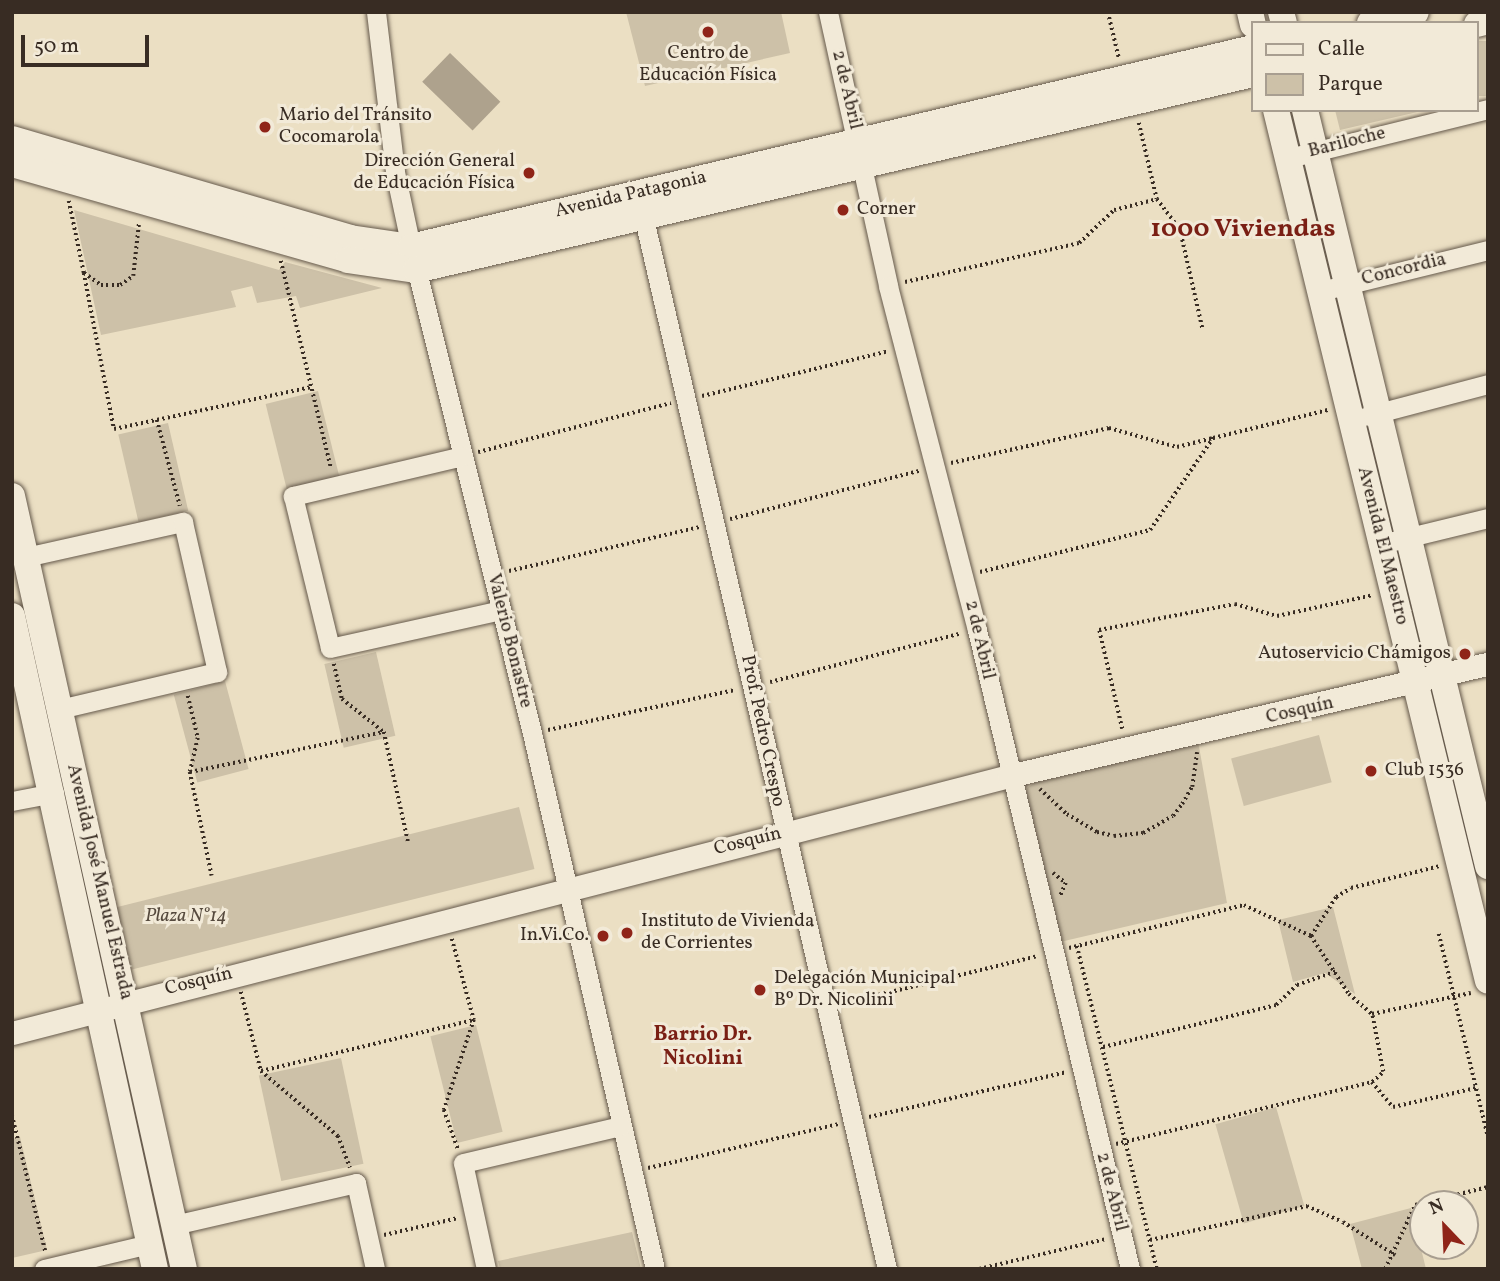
<!DOCTYPE html>
<meta charset="utf-8">
<style>
body{margin:0}
#map{position:relative;width:1500px;height:1281px;overflow:hidden;background:#ebdfc3;font-family:Vollkorn,serif}
div>[style]{position:absolute}
.green>*{inset:0;background:#cdc1a8;transform-origin:0 0}
.water>*{inset:0;background:#aea28d;transform-origin:0 0}
.path>*{height:3.5px;margin-top:-1.75px;transform-origin:0;background:repeating-linear-gradient(90deg,#382c23 0 2px,transparent 0 5.5px)}
.roads{filter:drop-shadow(0 0 2px #65594b) drop-shadow(0 0 2px #65594b)}
.minor>*{height:19px;margin:-9.5px;padding:0 9.5px;transform-origin:9.5px;border-radius:9.5px;background:#f2ead8}
.tertiary>*{height:23px;margin:-11.5px;padding:0 11.5px;transform-origin:11.5px;border-radius:11.5px;background:#f2ead8}
.secondary>*{height:26px;margin:-13px;padding:0 13px;transform-origin:13px;border-radius:13px;background:#f2ead8}
.dots>*{width:19px;height:19px;translate:-50% -50%;box-sizing:border-box;border:4px solid #f2ead8;border-radius:50%}
span{translate:-50% -50%;white-space:nowrap;text-align:center;line-height:1.15;-webkit-text-stroke:6px #f2ead8;paint-order:stroke}
.poi-label{font-size:19px;color:#382c23}
.left{translate:0 -50%;text-align:left}
.right{translate:-100% -50%;text-align:right}
.street-label{font-size:19px;color:#382c23}
.park-label{font-size:19px;color:#564a3e;font-style:italic}
.neighbourhood-label{font-size:21px;color:#7a1f14;font-weight:700}
.district-label{font-size:26px;color:#7a1f14;font-weight:700}
.frame{position:absolute;inset:0;border:14px solid #382c23;pointer-events:none}
.legend{position:absolute;left:1251px;top:21px;width:228px;height:91px;box-sizing:border-box;background:#f2ead8;border:2px solid #a89e90;margin:0;padding:9px 12px;list-style:none;font-size:21px;color:#382c23}
.legend li{display:flex;align-items:center;gap:14px;height:35px}
.legend b{width:35px;border:2px solid #a89e90}
.north{position:absolute;left:1409px;top:1190px;width:70px;height:70px;box-sizing:border-box;background:#f2ead8;border:2px solid #a89e90;border-radius:50%;rotate:337deg;font-size:19px;font-weight:700;line-height:28px;text-align:center;color:#382c23}
.north::after{content:'';display:block;margin:auto;width:24px;height:32px;background:#8f2418;clip-path:polygon(50% 0,100% 100%,50% 72%,0 100%)}
.scale{position:absolute;left:21px;top:35px;width:128px;height:32px;box-sizing:border-box;border:4px solid #382c23;border-top:0;padding-left:9px;font-size:21px;line-height:24px;white-space:nowrap;color:#382c23;-webkit-text-stroke:5px #f2ead8;paint-order:stroke}
</style>
<div id="map">
<div class="green">
<div style="clip-path:polygon(626px 12px,781px 12px,790px 53px,645px 86px)"></div>
<div style="left:1488px;top:41px;width:55px;height:11px;rotate:90deg"></div>
<div style="clip-path:polygon(1335px 110px,1426px 110px,1340px 130px)"></div>
<div style="clip-path:polygon(74px 210px,279px 270px,285px 262px,382px 288px,300px 308px,296px 296px,257px 303px,252px 286px,231px 291px,236px 307px,101px 335px)"></div>
<div style="left:318px;top:391px;width:89px;height:54px;rotate:76deg"></div>
<div style="left:168px;top:423px;width:90px;height:51px;rotate:77deg"></div>
<div style="left:376px;top:652px;width:86px;height:53px;rotate:77deg"></div>
<div style="left:225px;top:681px;width:91px;height:53px;rotate:75deg"></div>
<div style="left:1319px;top:735px;width:49px;height:91px;rotate:75deg"></div>
<div style="clip-path:polygon(1198px 741px,1227px 903px,1060px 942px,1025px 801px,1027px 788px,1037px 781px)"></div>
<div style="left:519px;top:807px;width:64px;height:419px;rotate:76deg"></div>
<div style="clip-path:polygon(1333px 907px,1355px 994px,1325px 973px,1293px 982px,1278px 920px)"></div>
<div style="left:476px;top:1025px;width:110px;height:47px;rotate:76deg"></div>
<div style="left:341px;top:1058px;width:108px;height:84px;rotate:78deg"></div>
<div style="left:1276px;top:1107px;width:103px;height:63px;rotate:74deg"></div>
<div style="clip-path:polygon(20px 1137px,47px 1250px,12px 1258px,12px 1139px)"></div>
<div style="clip-path:polygon(1411px 1208px,1426px 1269px,1362px 1269px,1350px 1224px)"></div>
<div style="clip-path:polygon(632px 1232px,641px 1269px,500px 1269px,498px 1261px)"></div>
</div>
<div class="water">
<div style="left:450px;top:53px;width:70px;height:40px;rotate:44deg"></div>
</div>
<div class="path">
<div style="left:1108px;top:12px;width:47px;rotate:76.6deg"></div>
<div style="left:1139px;top:123px;width:78px;rotate:76.7deg"></div>
<div style="left:1157px;top:199px;width:38px;rotate:53deg"></div>
<div style="left:1180px;top:229px;width:104px;rotate:77.2deg"></div>
<div style="left:69px;top:201px;width:74px;rotate:78.2deg"></div>
<div style="left:84px;top:273px;width:21px;rotate:35deg"></div>
<div style="left:101px;top:285px;width:19px"></div>
<div style="left:120px;top:285px;width:16px;rotate:-35deg"></div>
<div style="left:133px;top:276px;width:55px;rotate:-83.8deg"></div>
<div style="left:281px;top:261px;width:213px;rotate:76.4deg"></div>
<div style="left:84px;top:273px;width:159px;rotate:79.1deg"></div>
<div style="left:114px;top:429px;width:202px;rotate:-12deg"></div>
<div style="left:905px;top:282px;width:178px;rotate:-12.6deg"></div>
<div style="left:1079px;top:243px;width:48px;rotate:-43.3deg"></div>
<div style="left:1114px;top:210px;width:44px;rotate:-14.3deg"></div>
<div style="left:702px;top:396px;width:192px;rotate:-13.5deg"></div>
<div style="left:157px;top:420px;width:89px;rotate:75deg"></div>
<div style="left:478px;top:452px;width:199px;rotate:-14.2deg"></div>
<div style="left:951px;top:463px;width:162px;rotate:-12.5deg"></div>
<div style="left:1109px;top:428px;width:71px;rotate:15.6deg"></div>
<div style="left:1177px;top:447px;width:37px;rotate:-14deg"></div>
<div style="left:730px;top:519px;width:195px;rotate:-14.3deg"></div>
<div style="left:509px;top:571px;width:195px;rotate:-13deg"></div>
<div style="left:980px;top:572px;width:175px;rotate:-13.9deg"></div>
<div style="left:1150px;top:530px;width:112px;rotate:-55.6deg"></div>
<div style="left:1213px;top:438px;width:118px;rotate:-13.7deg"></div>
<div style="left:334px;top:664px;width:36px;rotate:77deg"></div>
<div style="left:342px;top:699px;width:53px;rotate:38.2deg"></div>
<div style="left:384px;top:732px;width:112px;rotate:77.6deg"></div>
<div style="left:770px;top:682px;width:195px;rotate:-14.3deg"></div>
<div style="left:188px;top:696px;width:43px;rotate:76.6deg"></div>
<div style="left:198px;top:738px;width:35px;rotate:103deg"></div>
<div style="left:190px;top:772px;width:106px;rotate:78.1deg"></div>
<div style="left:1122px;top:729px;width:102px;rotate:-103.1deg"></div>
<div style="left:1099px;top:630px;width:138px;rotate:-10.8deg"></div>
<div style="left:1235px;top:604px;width:44px;rotate:15.9deg"></div>
<div style="left:1277px;top:616px;width:98px;rotate:-12.3deg"></div>
<div style="left:548px;top:730px;width:191px;rotate:-12.1deg"></div>
<div style="left:190px;top:772px;width:198px;rotate:-11.7deg"></div>
<div style="left:1040px;top:789px;width:37px;rotate:43deg"></div>
<div style="left:1067px;top:814px;width:35px;rotate:31deg"></div>
<div style="left:1097px;top:832px;width:17px;rotate:13deg"></div>
<div style="left:1114px;top:836px;width:29px;rotate:-6deg"></div>
<div style="left:1143px;top:833px;width:34px;rotate:-30deg"></div>
<div style="left:1173px;top:816px;width:15px;rotate:-53deg"></div>
<div style="left:1182px;top:804px;width:20px;rotate:-60deg"></div>
<div style="left:1192px;top:787px;width:35px;rotate:-82deg"></div>
<div style="left:1053px;top:873px;width:16px;rotate:38deg"></div>
<div style="left:1066px;top:883px;width:15px;rotate:113deg"></div>
<div style="left:1439px;top:934px;width:209px;rotate:76.4deg"></div>
<div style="left:1311px;top:936px;width:69px;rotate:56.8deg"></div>
<div style="left:1349px;top:994px;width:30px;rotate:41deg"></div>
<div style="left:1372px;top:1014px;width:101px;rotate:-12deg"></div>
<div style="left:452px;top:939px;width:84px;rotate:74.8deg"></div>
<div style="left:474px;top:1020px;width:95px;rotate:108.4deg"></div>
<div style="left:444px;top:1110px;width:41px;rotate:70.3deg"></div>
<div style="left:1077px;top:946px;width:333px;rotate:76.1deg"></div>
<div style="left:1069px;top:948px;width:180px;rotate:-13.8deg"></div>
<div style="left:1244px;top:905px;width:74px;rotate:24.8deg"></div>
<div style="left:1311px;top:936px;width:46px;rotate:-57.3deg"></div>
<div style="left:1336px;top:897px;width:17px;rotate:-31deg"></div>
<div style="left:1351px;top:888px;width:92px;rotate:-13.9deg"></div>
<div style="left:241px;top:992px;width:81px;rotate:75.8deg"></div>
<div style="left:261px;top:1071px;width:101px;rotate:40.2deg"></div>
<div style="left:338px;top:1136px;width:34px;rotate:69deg"></div>
<div style="left:841px;top:1004px;width:203px;rotate:-13.7deg"></div>
<div style="left:1103px;top:1047px;width:178px;rotate:-13.6deg"></div>
<div style="left:1276px;top:1005px;width:29px;rotate:-44deg"></div>
<div style="left:1297px;top:985px;width:42px;rotate:-19.3deg"></div>
<div style="left:261px;top:1071px;width:219px;rotate:-13.5deg"></div>
<div style="left:1372px;top:1082px;width:33px;rotate:50deg"></div>
<div style="left:1393px;top:1107px;width:85px;rotate:-12.9deg"></div>
<div style="left:12px;top:1115px;width:142px;rotate:76.2deg"></div>
<div style="left:869px;top:1117px;width:203px;rotate:-12.8deg"></div>
<div style="left:1116px;top:1144px;width:263px;rotate:-13.6deg"></div>
<div style="left:1372px;top:1082px;width:15px;rotate:-42deg"></div>
<div style="left:1383px;top:1072px;width:59px;rotate:-100.7deg"></div>
<div style="left:648px;top:1168px;width:195px;rotate:-13deg"></div>
<div style="left:384px;top:1235px;width:76px;rotate:-12.9deg"></div>
<div style="left:1150px;top:1240px;width:161px;rotate:-12.2deg"></div>
<div style="left:1307px;top:1206px;width:39px;rotate:24deg"></div>
<div style="left:1343px;top:1222px;width:62px;rotate:32.4deg"></div>
<div style="left:979px;top:1269px;width:130px;rotate:-13.3deg"></div>
<div style="left:1385px;top:1269px;width:71px;rotate:-64.9deg"></div>
<div style="left:1415px;top:1205px;width:75px;rotate:-13.9deg"></div>
</div>
<div class="roads">
<div class="minor">
<div style="left:376px;top:12px;width:161px;rotate:83.2deg"></div>
<div style="left:395px;top:172px;width:77px;rotate:78deg"></div>
<div style="left:411px;top:247px;width:501px;rotate:76.02deg"></div>
<div style="left:532px;top:733px;width:550px;rotate:77.08deg"></div>
<div style="left:828px;top:12px;width:280px;rotate:77.6deg"></div>
<div style="left:888px;top:286px;width:355px;rotate:75.5deg"></div>
<div style="left:977px;top:630px;width:657px;rotate:76.53deg"></div>
<div style="left:1289px;top:158px;width:205px;rotate:-13.8deg"></div>
<div style="left:641px;top:206px;width:1091px;rotate:76.97deg"></div>
<div style="left:1321px;top:291px;width:172px;rotate:-13.8deg"></div>
<div style="left:1367px;top:416px;width:125px;rotate:-14.8deg"></div>
<div style="left:463px;top:456px;width:175px;rotate:166.8deg"></div>
<div style="left:293px;top:496px;width:156px;rotate:76.3deg"></div>
<div style="left:330px;top:648px;width:175px;rotate:-12.5deg"></div>
<div style="left:1381px;top:544px;width:110px;rotate:-13.7deg"></div>
<div style="left:26px;top:557px;width:161px;rotate:-12.6deg"></div>
<div style="left:183px;top:522px;width:154px;rotate:77.2deg"></div>
<div style="left:217px;top:672px;width:162px;rotate:166.8deg"></div>
<div style="left:12px;top:801px;width:43px;rotate:-10.8deg"></div>
<div style="left:174px;top:1225px;width:187px;rotate:-13deg"></div>
<div style="left:356px;top:1183px;width:88px;rotate:77.5deg"></div>
<div style="left:44px;top:1269px;width:108px;rotate:-13.4deg"></div>
<div style="left:486px;top:1269px;width:108px;rotate:-102.2deg"></div>
<div style="left:463px;top:1163px;width:162px;rotate:-13.2deg"></div>
</div>
<div class="tertiary">
<div style="left:12px;top:1033px;width:1030px;rotate:-14.45deg"></div>
<div style="left:1009px;top:776px;width:492px;rotate:-13.2deg"></div>
</div>
<div class="secondary">
<div style="left:1250px;top:12px;width:13px;rotate:77deg"></div>
<div style="left:1281px;top:12px;width:11px;rotate:75deg"></div>
<div style="left:1370px;top:23px;width:47px;rotate:-13.4deg"></div>
<div style="left:1477px;top:24px;width:11px;rotate:-15deg"></div>
<div style="left:1276px;top:110px;width:896px;rotate:76.32deg"></div>
<div style="left:1305px;top:110px;width:778px;rotate:76.39deg"></div>
<div style="left:12px;top:139px;width:352px;rotate:16.3deg"></div>
<div style="left:350px;top:238px;width:62px;rotate:8.4deg"></div>
<div style="left:411px;top:247px;width:865px;rotate:-13.3deg"></div>
<div style="left:12px;top:164px;width:349px;rotate:15.9deg"></div>
<div style="left:348px;top:260px;width:69px;rotate:8.4deg"></div>
<div style="left:416px;top:270px;width:860px;rotate:-13.18deg"></div>
<div style="left:12px;top:496px;width:792px;rotate:77.46deg"></div>
<div style="left:12px;top:616px;width:668px;rotate:77.65deg"></div>
</div>
</div>
<div class="dots">
<div style="left:708px;top:32px;background:#8f2418"></div>
<div style="left:265px;top:127px;background:#8f2418"></div>
<div style="left:529px;top:173px;background:#8f2418"></div>
<div style="left:843px;top:210px;background:#8f2418"></div>
<div style="left:1465px;top:654px;background:#8f2418"></div>
<div style="left:1371px;top:771px;background:#8f2418"></div>
<div style="left:627px;top:933px;background:#8f2418"></div>
<div style="left:603px;top:936px;background:#8f2418"></div>
<div style="left:760px;top:990px;background:#8f2418"></div>
</div>
<div class="poi-label">
<span style="left:708px;top:65px">Centro de<br>Educación Física</span>
<span class="left" style="left:279px;top:127px">Mario del Tránsito<br>Cocomarola</span>
<span class="right" style="left:515px;top:173px">Dirección General<br>de Educación Física</span>
<span class="left" style="left:857px;top:210px">Corner</span>
<span class="right" style="left:1451px;top:654px">Autoservicio Chámigos</span>
<span class="left" style="left:1385px;top:771px">Club 1536</span>
<span class="left" style="left:641px;top:933px">Instituto de Vivienda<br>de Corrientes</span>
<span class="right" style="left:589px;top:936px">In.Vi.Co.</span>
<span class="left" style="left:774px;top:990px">Delegación Municipal<br>Bº Dr. Nicolini</span>
</div>
<div class="street-label">
<span style="left:846px;top:90px;rotate:77deg">2 de Abril</span>
<span style="left:1347px;top:143px;rotate:-14deg">Bariloche</span>
<span style="left:631px;top:195px;rotate:-13deg">Avenida Patagonia</span>
<span style="left:1404px;top:270px;rotate:-14deg">Concordia</span>
<span style="left:1382px;top:546px;rotate:76deg">Avenida El Maestro</span>
<span style="left:979px;top:640px;rotate:77deg">2 de Abril</span>
<span style="left:509px;top:641px;rotate:76deg">Valerio Bonastre</span>
<span style="left:1300px;top:711px;rotate:-13deg">Cosquín</span>
<span style="left:762px;top:731px;rotate:78deg">Prof. Pedro Crespo</span>
<span style="left:748px;top:842px;rotate:-14deg">Cosquín</span>
<span style="left:99px;top:882px;rotate:77deg">Avenida José Manuel Estrada</span>
<span style="left:199px;top:982px;rotate:-14deg">Cosquín</span>
<span style="left:1111px;top:1192px;rotate:76deg">2 de Abril</span>
</div>
<div class="park-label">
<span style="left:186px;top:917px">Plaza N°14</span>
</div>
<div class="neighbourhood-label">
<span style="left:703px;top:1047px">Barrio Dr.<br>Nicolini</span>
</div>
<div class="district-label">
<span style="left:1243px;top:230px">1000 Viviendas</span>
</div>
<div class="frame"></div>
<ul class="legend">
<li><b style="height:9px;background:#f2ead8"></b>Calle</li>
<li><b style="height:19px;background:#cdc1a8"></b>Parque</li>
</ul>
<div class="north">N</div>
<div class="scale">50 m</div>
</div>
